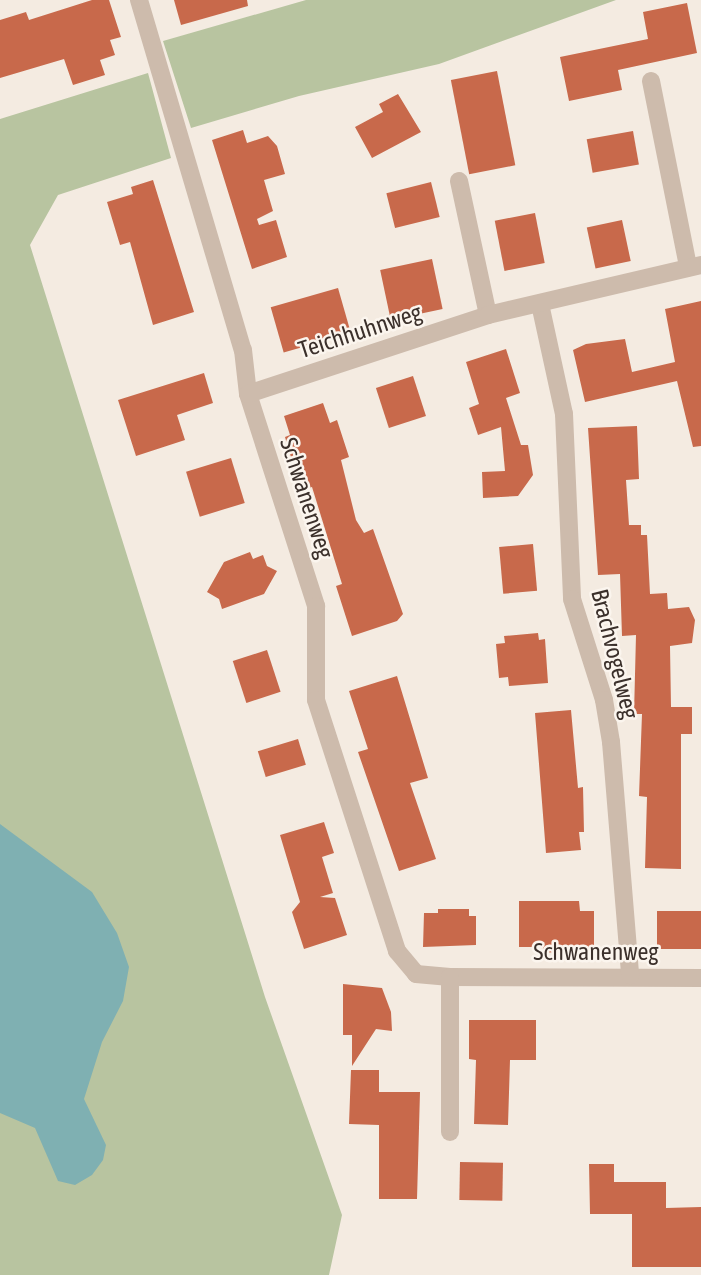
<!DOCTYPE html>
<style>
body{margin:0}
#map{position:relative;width:701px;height:1275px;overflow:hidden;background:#f4ebe1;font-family:"Asap Condensed",sans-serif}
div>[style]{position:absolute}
.green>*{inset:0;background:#b8c4a0}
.water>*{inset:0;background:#7fb0b2}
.building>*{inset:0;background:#c8694b;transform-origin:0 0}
.minor>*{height:18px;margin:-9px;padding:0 9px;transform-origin:9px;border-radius:9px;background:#cdbbac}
span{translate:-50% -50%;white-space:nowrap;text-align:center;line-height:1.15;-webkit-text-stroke:5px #fbf5ee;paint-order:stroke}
.street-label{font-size:24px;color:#3b302b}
</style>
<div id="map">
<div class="green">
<div style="clip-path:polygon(306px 0,616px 0,439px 64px,299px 96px,191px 128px,163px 41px)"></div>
<div style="clip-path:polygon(148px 73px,171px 158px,58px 195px,30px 245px,265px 997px,342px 1215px,329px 1275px,0 1275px,0 119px)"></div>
</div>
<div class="water">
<div style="clip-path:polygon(0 824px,92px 892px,117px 933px,129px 967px,123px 1001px,102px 1042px,84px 1099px,106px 1145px,103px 1160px,92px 1175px,75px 1185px,58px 1181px,35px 1128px,0 1113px)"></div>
</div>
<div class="building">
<div style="clip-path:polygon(92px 0,109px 0,121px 37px,110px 40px,115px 55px,100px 60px,105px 75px,73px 85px,64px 59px,0 78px,0 20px,26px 12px,29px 20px)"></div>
<div style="clip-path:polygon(174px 0,247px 0,248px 6px,181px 25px)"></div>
<div style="clip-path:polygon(687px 3px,697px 53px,618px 70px,622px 90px,569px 101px,560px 57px,648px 39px,643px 12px)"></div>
<div style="left:497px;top:71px;width:96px;height:47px;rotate:79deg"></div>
<div style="clip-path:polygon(398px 94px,421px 132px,372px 158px,355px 127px,383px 112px,379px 104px)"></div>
<div style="clip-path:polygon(243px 130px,247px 143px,268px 136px,277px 146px,285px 174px,264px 180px,273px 211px,257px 219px,259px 225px,276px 220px,287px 257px,252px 269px,212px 140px)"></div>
<div style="left:633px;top:131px;width:34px;height:47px;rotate:80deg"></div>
<div style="clip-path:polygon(153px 180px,194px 312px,153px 325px,130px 242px,120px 245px,107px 202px,133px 194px,131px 187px)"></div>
<div style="left:431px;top:182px;width:36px;height:46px;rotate:76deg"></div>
<div style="left:535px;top:213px;width:51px;height:41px;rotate:79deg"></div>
<div style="left:622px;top:220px;width:42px;height:36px;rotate:78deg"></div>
<div style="left:432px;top:259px;width:51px;height:53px;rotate:78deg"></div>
<div style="left:338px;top:288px;width:47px;height:70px;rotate:74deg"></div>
<div style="clip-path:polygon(701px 301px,701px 446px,693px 447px,677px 381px,585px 402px,573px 350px,586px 344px,625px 339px,632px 372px,675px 362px,665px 309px)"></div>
<div style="clip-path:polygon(506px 349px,520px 393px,506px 398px,521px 445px,528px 445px,533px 475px,518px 496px,483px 498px,482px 472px,505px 471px,501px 427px,478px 435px,469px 408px,479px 404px,466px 362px)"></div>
<div style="clip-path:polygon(204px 373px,213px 403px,177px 415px,185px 440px,136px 456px,118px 400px)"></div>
<div style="left:413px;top:376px;width:42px;height:39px;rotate:72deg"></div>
<div style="clip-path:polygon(323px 403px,330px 423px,337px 420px,349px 457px,341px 460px,356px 520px,364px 533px,373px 529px,403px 614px,397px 621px,352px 636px,336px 586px,342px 584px,312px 487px,308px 488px,303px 472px,296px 474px,285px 437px,290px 435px,284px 416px)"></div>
<div style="clip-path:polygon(637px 426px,639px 479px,626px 480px,629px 525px,641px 525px,641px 535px,647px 535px,650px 594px,667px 593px,668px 609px,689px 607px,695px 620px,692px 643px,670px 646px,671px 707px,692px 707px,692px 734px,681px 734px,681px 869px,645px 868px,647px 797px,639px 796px,642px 714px,634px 714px,636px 635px,622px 636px,620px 574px,598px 575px,588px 428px)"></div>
<div style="left:231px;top:458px;width:47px;height:47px;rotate:73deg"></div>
<div style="left:533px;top:544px;width:47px;height:34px;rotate:85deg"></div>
<div style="clip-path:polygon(250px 552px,253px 559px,263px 555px,267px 566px,277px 571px,264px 594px,222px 609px,219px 599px,207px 592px,224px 562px)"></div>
<div style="clip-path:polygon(538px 633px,539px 640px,545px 639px,548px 683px,509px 686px,508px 677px,499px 678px,496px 644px,505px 643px,504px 636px)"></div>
<div style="left:267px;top:650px;width:44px;height:36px;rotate:72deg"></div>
<div style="clip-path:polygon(397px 676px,428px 778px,410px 783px,436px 859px,399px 871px,358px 752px,368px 749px,349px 691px)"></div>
<div style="clip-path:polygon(571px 710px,578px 788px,583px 787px,584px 832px,579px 832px,581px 850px,546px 853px,535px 713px)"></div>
<div style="left:298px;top:739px;width:27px;height:42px;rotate:73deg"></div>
<div style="clip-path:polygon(324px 822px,334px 853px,322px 857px,333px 893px,320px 897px,335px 898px,347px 935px,304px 949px,292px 912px,300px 902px,280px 835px)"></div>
<div style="clip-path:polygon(519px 901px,579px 901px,580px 911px,594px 911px,594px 949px,543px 953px,543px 947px,519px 947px)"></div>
<div style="clip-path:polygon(438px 909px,469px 909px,469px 916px,476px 916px,476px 945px,423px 947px,424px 913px,438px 913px)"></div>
<div style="left:657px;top:911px;width:44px;height:38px"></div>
<div style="clip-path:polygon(343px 984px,382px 988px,391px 1012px,392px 1031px,376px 1029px,352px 1066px,352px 1035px,343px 1035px)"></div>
<div style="clip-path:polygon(469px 1020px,536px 1020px,536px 1060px,510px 1060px,508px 1125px,474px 1124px,476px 1060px,469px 1059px)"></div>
<div style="clip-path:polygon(351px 1070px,379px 1070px,379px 1092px,420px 1092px,417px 1199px,379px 1199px,379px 1125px,349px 1124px)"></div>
<div style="left:460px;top:1162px;width:43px;height:38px;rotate:1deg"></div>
<div style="clip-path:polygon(589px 1164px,614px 1164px,614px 1182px,666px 1182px,666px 1208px,701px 1207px,701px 1267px,632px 1267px,632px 1214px,590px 1214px)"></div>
</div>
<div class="minor">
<div style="left:139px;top:0;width:365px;rotate:73.5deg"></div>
<div style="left:243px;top:350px;width:44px;rotate:83.5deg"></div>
<div style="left:248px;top:394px;width:223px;rotate:72.2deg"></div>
<div style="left:316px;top:606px;width:94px;rotate:90deg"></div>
<div style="left:316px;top:700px;width:264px;rotate:72.1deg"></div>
<div style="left:397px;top:951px;width:30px;rotate:50deg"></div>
<div style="left:416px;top:974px;width:34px;rotate:5deg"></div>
<div style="left:450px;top:977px;width:251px;rotate:0.2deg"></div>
<div style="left:651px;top:81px;width:190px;rotate:78.7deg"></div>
<div style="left:459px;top:181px;width:137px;rotate:77.8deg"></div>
<div style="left:540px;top:304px;width:113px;rotate:77.7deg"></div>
<div style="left:564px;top:414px;width:185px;rotate:87.5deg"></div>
<div style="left:572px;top:599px;width:106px;rotate:72.4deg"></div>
<div style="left:604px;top:700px;width:43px;rotate:80.5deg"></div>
<div style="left:611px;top:742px;width:234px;rotate:85.3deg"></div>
<div style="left:248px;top:394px;width:253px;rotate:-18.2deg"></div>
<div style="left:488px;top:315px;width:219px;rotate:-13.2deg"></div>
<div style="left:450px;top:977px;width:155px;rotate:90deg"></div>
</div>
<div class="street-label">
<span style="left:360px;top:331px;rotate:-18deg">Teichhuhnweg</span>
<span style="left:307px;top:498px;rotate:72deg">Schwanenweg</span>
<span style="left:615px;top:654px;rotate:76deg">Brachvogelweg</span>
<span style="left:596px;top:952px">Schwanenweg</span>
</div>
</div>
